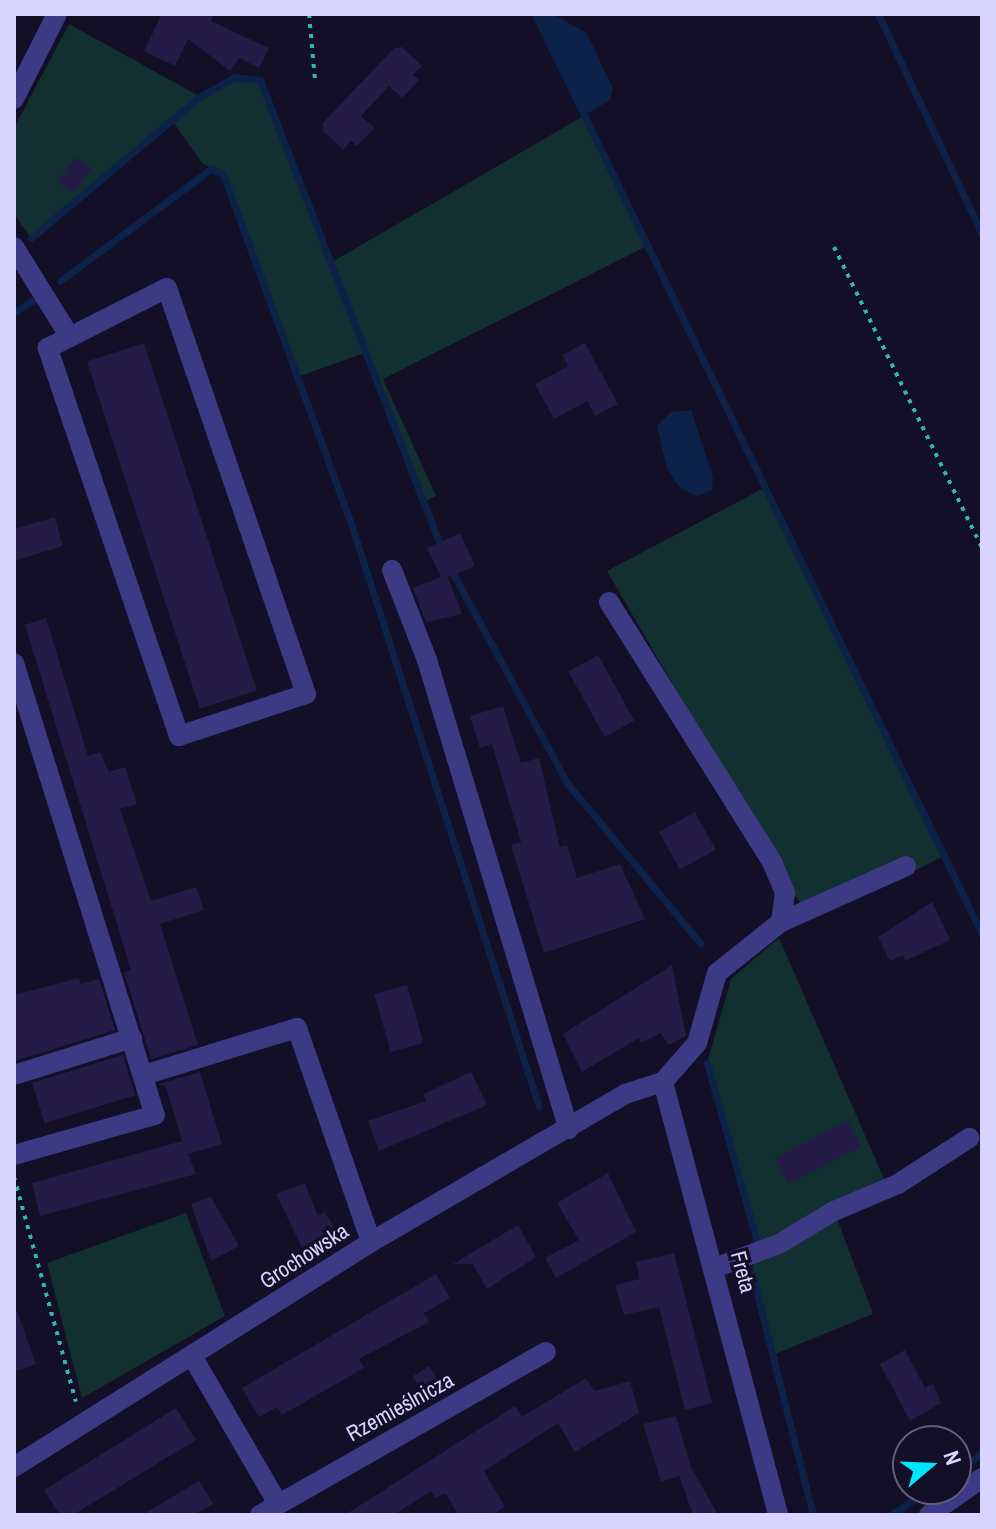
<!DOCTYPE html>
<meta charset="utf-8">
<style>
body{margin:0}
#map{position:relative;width:996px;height:1529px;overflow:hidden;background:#130f26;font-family:"Archivo Narrow",sans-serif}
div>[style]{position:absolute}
.green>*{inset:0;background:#12302f}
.water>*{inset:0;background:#0c2248}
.stream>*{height:7px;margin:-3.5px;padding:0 3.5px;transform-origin:3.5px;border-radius:3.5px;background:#0c2248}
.building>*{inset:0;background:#241b47;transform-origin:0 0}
.path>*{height:4px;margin-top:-2px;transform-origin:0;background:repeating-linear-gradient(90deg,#2fb8b0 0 4px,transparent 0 10px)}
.minor>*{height:20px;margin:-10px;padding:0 10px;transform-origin:10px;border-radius:10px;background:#3d3a85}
span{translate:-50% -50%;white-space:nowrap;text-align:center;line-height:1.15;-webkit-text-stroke:7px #130f26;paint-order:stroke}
.street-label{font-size:22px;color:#d9d4ff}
.frame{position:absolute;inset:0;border:16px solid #d9d4ff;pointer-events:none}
.north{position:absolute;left:892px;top:1425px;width:80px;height:80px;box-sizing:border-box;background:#130f26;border:2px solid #625e7d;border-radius:50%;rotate:71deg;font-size:22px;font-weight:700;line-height:32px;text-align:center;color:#d9d4ff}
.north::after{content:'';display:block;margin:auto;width:28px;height:36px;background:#00e5ff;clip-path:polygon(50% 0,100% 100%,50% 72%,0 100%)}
</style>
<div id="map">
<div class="green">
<div style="clip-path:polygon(69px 24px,199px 96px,235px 77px,260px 80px,332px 262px,582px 117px,645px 247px,383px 379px,436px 496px,425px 501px,367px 352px,300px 376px,223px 174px,202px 163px,171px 119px,31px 238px,14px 214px,14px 128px)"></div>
<div style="clip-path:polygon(764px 488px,944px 856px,910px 873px,801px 905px,607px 571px)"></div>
<div style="clip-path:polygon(779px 938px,888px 1188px,834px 1211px,873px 1314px,773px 1355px,752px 1274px,756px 1238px,707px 1063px,731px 979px)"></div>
<div style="clip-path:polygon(186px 1213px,225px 1316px,82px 1398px,47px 1263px)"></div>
</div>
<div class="water">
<div style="clip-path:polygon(535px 14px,552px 14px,587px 33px,613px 89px,610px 100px,582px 117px)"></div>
<div style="clip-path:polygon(691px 410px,713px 477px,712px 490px,697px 496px,680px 488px,667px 469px,657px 426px,671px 412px)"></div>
</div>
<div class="stream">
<div style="left:535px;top:14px;width:1023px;rotate:64.09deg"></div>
<div style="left:878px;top:14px;width:243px;rotate:64.7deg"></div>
<div style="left:31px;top:238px;width:219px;rotate:-40deg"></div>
<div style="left:199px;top:97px;width:41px;rotate:-29.1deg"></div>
<div style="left:235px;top:77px;width:25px;rotate:7deg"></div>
<div style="left:260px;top:80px;width:504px;rotate:68.83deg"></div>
<div style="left:60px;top:281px;width:188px;rotate:-36.6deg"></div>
<div style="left:211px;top:169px;width:13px;rotate:23deg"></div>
<div style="left:223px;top:174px;width:379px;rotate:69.9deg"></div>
<div style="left:353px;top:530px;width:606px;rotate:72.13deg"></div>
<div style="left:14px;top:312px;width:21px;rotate:-31deg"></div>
<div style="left:450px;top:568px;width:246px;rotate:61.4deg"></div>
<div style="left:568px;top:784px;width:207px;rotate:50.3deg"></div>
<div style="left:707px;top:1063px;width:182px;rotate:74.4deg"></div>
<div style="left:752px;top:1274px;width:249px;rotate:75.8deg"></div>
<div style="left:956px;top:1471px;width:32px;rotate:-35deg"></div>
<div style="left:891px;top:1515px;width:46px;rotate:-34.4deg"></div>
</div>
<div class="building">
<div style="clip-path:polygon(162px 14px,214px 14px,211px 21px,269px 48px,259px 68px,239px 58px,230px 71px,188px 39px,175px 66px,144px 51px)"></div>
<div style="clip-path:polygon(402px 47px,422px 66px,413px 75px,419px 80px,402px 98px,389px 86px,361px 116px,375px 128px,357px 146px,351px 141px,343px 150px,323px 131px,323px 123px,394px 48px)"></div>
<div style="left:76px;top:157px;width:19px;height:31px;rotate:36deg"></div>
<div style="left:144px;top:343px;width:365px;height:60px;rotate:72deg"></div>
<div style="clip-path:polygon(585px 343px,618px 404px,595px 416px,587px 401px,554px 419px,535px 384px,568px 366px,562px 355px)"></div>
<div style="clip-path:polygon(55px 517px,63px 546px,14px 561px,14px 529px)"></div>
<div style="clip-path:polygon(460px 533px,475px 566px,448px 577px,462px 614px,426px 622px,413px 588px,441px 577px,427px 548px)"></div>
<div style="clip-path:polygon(46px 618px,88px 756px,100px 752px,109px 772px,125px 767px,137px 804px,120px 809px,151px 901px,196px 887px,204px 910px,160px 924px,198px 1045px,151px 1059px,124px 972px,131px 970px,25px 625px)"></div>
<div style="left:598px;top:655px;width:75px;height:34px;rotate:61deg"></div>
<div style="clip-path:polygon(503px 706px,521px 763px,539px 758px,560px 847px,567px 845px,577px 878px,620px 864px,645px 919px,544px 953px,511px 845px,521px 842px,492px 744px,480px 748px,470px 716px)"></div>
<div style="left:695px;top:812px;width:43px;height:41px;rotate:61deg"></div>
<div style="clip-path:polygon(932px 902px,950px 940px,905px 961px,903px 955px,890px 961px,878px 937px)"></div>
<div style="clip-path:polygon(672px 965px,686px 1036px,668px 1045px,661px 1033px,641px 1043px,639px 1038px,582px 1072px,563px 1034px)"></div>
<div style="clip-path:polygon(79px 978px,81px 984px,99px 979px,115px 1030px,14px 1061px,14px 995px)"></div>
<div style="left:407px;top:985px;width:60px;height:34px;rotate:74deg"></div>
<div style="left:123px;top:1055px;width:42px;height:95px;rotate:73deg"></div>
<div style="clip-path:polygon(200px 1072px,222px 1144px,188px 1154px,196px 1174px,40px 1216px,32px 1183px,182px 1141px,166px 1087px,159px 1084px)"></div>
<div style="clip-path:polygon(471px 1072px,487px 1105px,379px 1151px,368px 1121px,426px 1101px,423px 1094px)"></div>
<div style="left:848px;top:1121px;width:29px;height:82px;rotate:63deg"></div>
<div style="clip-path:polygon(608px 1173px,636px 1232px,556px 1278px,545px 1258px,579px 1240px,557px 1203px)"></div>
<div style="clip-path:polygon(305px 1183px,318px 1216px,325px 1212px,340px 1238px,307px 1258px,276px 1194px)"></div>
<div style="clip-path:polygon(211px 1197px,239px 1246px,211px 1261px,191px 1204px)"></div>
<div style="clip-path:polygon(518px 1225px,536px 1257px,487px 1289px,473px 1264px,453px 1264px)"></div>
<div style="clip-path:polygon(674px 1253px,712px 1403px,685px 1410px,659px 1307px,624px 1315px,615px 1285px,640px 1279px,636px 1262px)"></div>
<div style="clip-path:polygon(436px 1274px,450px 1298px,424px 1313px,429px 1322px,359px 1359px,364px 1368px,282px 1415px,277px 1407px,259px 1417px,242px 1388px)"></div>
<div style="clip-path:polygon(17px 1311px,36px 1364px,14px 1372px,14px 1312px)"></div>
<div style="clip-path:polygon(905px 1350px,925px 1388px,933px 1384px,941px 1403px,910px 1421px,880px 1364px)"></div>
<div style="left:429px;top:1366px;width:22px;height:19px;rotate:58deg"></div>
<div style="clip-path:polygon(586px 1378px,595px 1391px,630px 1381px,639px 1413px,575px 1452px,558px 1423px,484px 1471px,505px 1507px,491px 1515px,458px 1515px,446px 1493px,435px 1498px,431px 1491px,394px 1515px,345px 1515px,515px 1406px,522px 1417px)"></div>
<div style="clip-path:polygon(176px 1408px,196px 1440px,73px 1515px,60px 1515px,44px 1490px)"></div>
<div style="clip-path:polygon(676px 1416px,691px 1467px,718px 1515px,693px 1515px,679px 1476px,661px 1482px,643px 1424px)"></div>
<div style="clip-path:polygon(199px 1481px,213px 1504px,193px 1515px,142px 1515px)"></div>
</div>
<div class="path">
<div style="left:309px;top:14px;width:66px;rotate:84.8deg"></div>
<div style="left:834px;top:247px;width:335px;rotate:63.8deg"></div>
<div style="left:14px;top:1177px;width:233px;rotate:74.6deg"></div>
</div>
<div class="minor">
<div style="left:14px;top:99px;width:95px;rotate:-63.2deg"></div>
<div style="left:14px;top:247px;width:106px;rotate:58.1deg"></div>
<div style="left:167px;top:288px;width:429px;rotate:71.1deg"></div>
<div style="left:306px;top:694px;width:134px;rotate:161.7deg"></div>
<div style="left:179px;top:736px;width:410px;rotate:-108.7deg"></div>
<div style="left:48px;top:348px;width:133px;rotate:-26.8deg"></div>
<div style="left:392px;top:570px;width:97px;rotate:68.7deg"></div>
<div style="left:427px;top:660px;width:490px;rotate:73.2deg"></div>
<div style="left:609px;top:602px;width:307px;rotate:57.9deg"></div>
<div style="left:772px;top:862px;width:34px;rotate:67deg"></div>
<div style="left:785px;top:893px;width:29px;rotate:98deg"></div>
<div style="left:781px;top:922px;width:82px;rotate:141.4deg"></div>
<div style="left:717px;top:973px;width:73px;rotate:105.9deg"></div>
<div style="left:697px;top:1043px;width:52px;rotate:131.1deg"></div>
<div style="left:14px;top:663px;width:473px;rotate:72.7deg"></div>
<div style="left:155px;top:1115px;width:147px;rotate:164.2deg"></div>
<div style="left:781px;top:922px;width:137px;rotate:-24.1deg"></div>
<div style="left:14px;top:1075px;width:124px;rotate:-17.4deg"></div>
<div style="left:144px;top:1075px;width:160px;rotate:-17.1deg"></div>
<div style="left:297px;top:1028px;width:226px;rotate:70.9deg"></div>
<div style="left:717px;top:1267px;width:66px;rotate:-20.4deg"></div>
<div style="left:779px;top:1244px;width:64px;rotate:-31deg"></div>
<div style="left:834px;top:1211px;width:69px;rotate:-22.9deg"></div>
<div style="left:898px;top:1184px;width:85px;rotate:-32.9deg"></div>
<div style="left:192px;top:1356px;width:171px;rotate:59.8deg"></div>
<div style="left:14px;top:1467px;width:422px;rotate:-32.2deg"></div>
<div style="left:371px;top:1242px;width:294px;rotate:-30.2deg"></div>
<div style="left:625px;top:1094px;width:40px;rotate:-18deg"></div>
<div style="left:663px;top:1082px;width:448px;rotate:75.1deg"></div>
<div style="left:260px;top:1515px;width:329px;rotate:-29.7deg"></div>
<div style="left:929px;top:1515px;width:65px;rotate:-34.9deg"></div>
</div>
<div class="street-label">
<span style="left:304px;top:1256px;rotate:-33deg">Grochowska</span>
<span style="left:743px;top:1272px;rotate:75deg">Freta</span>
<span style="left:400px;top:1407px;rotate:-29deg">Rzemieślnicza</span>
</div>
<div class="frame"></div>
<div class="north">N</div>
</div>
